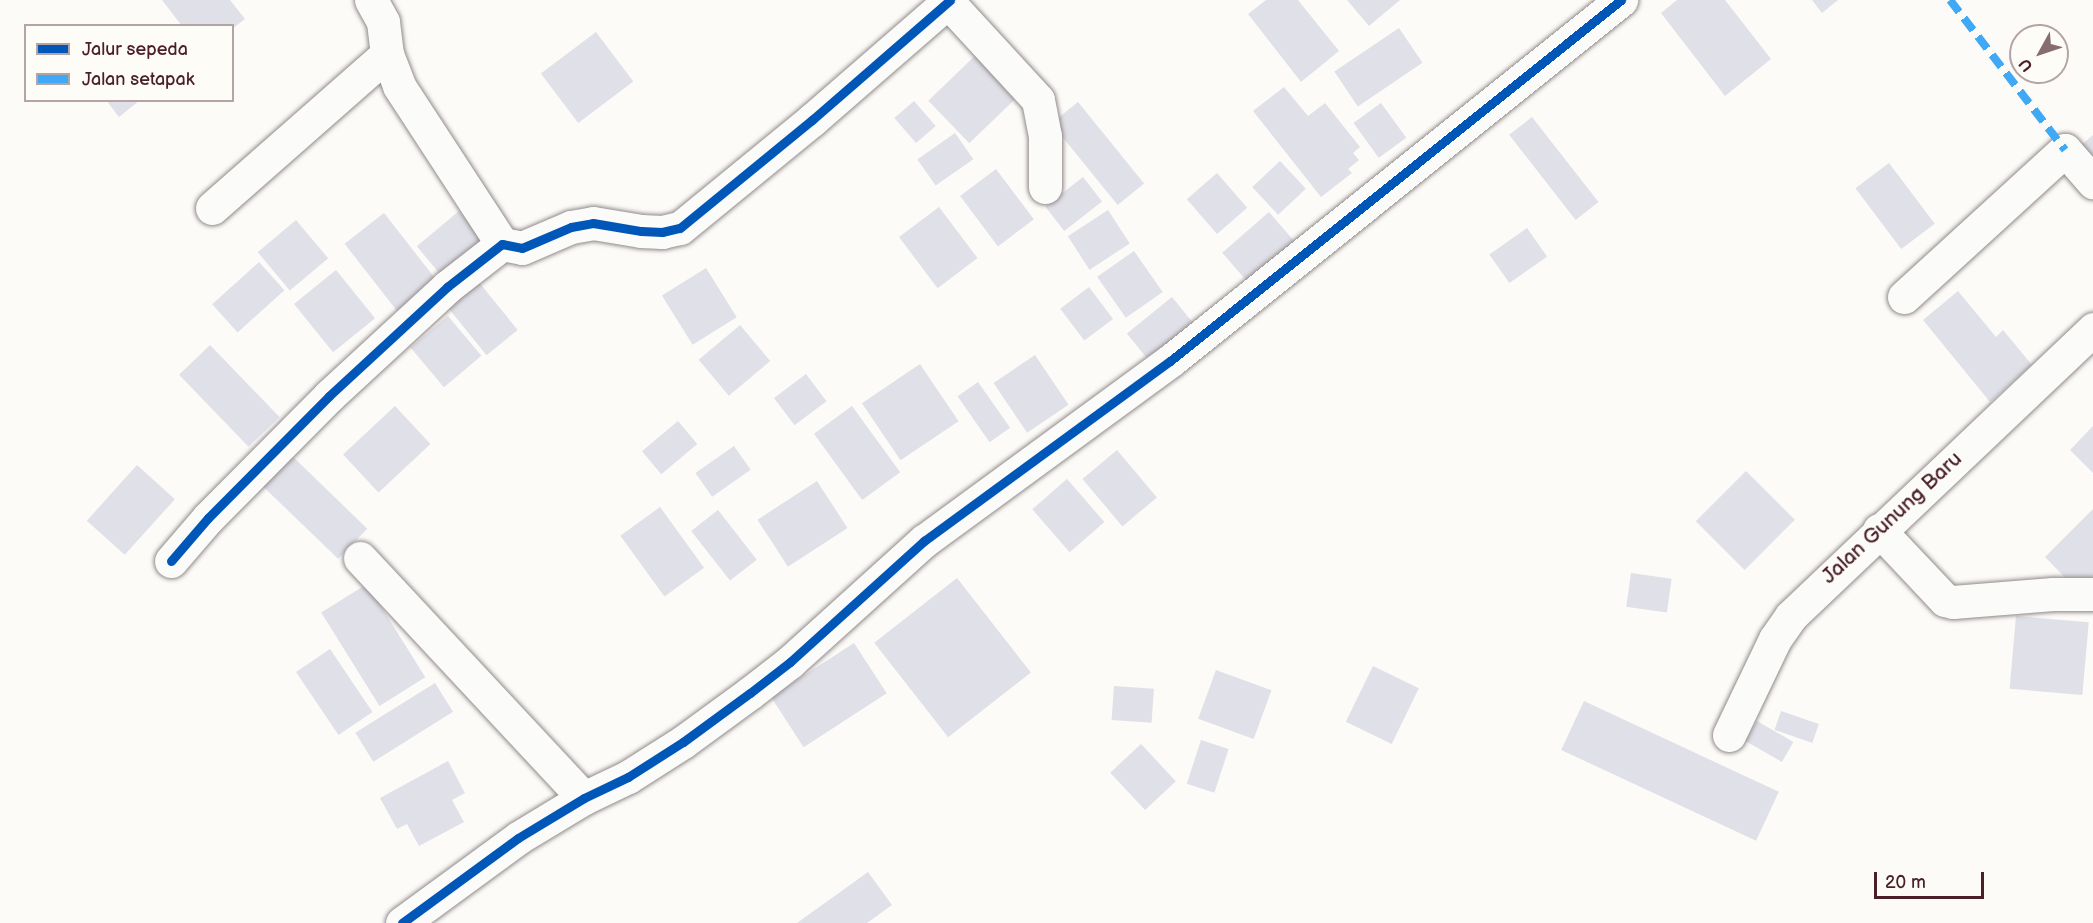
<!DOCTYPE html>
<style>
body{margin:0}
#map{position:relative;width:2093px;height:923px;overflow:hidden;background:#fcfbf8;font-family:"Balsamiq Sans",sans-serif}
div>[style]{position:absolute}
.building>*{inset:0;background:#e0e0e8;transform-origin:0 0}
.roads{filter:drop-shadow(0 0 2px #928a8b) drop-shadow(0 0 2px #928a8b)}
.minor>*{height:33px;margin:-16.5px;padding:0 16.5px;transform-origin:16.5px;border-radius:16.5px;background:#fbfbf9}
.tertiary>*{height:33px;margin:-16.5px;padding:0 16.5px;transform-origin:16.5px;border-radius:16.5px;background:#fbfbf9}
.quiet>*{height:8px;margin-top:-4px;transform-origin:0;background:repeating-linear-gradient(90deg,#3fa9f5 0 15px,transparent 0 23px)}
.cycleway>*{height:9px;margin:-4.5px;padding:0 4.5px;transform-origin:4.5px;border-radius:4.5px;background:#0057b8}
span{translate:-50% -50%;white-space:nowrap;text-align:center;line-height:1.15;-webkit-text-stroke:5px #fdfcf7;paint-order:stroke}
.street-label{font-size:21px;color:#4a1f2b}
.legend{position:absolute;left:24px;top:24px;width:210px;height:78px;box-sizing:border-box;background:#fdfcf7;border:2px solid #b5a4a5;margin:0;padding:8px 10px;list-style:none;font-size:18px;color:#4a1f2b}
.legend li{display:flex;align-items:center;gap:12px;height:30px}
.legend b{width:30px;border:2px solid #b5a4a5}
.north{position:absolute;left:2009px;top:24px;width:60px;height:60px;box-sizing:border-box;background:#fdfcf7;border:2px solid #b5a4a5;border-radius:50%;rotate:230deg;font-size:16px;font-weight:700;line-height:24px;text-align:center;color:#4a1f2b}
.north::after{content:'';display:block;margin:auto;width:21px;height:27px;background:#886c73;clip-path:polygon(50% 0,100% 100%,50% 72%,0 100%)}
.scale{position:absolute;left:1874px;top:872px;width:110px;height:27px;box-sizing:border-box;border:3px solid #4a1f2b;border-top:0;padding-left:8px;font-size:18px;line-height:21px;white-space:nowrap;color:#4a1f2b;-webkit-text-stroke:4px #fdfcf7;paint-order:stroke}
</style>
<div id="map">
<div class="building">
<div style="clip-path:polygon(162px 0,230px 0,245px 19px,232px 29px,232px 26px,182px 26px)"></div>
<div style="clip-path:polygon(1266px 0,1298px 0,1339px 51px,1301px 82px,1248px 14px)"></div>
<div style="clip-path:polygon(1347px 0,1400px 0,1369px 26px)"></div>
<div style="clip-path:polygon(1677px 0,1725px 0,1771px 59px,1725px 96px,1661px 13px)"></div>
<div style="clip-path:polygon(1812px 0,1838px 0,1822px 13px)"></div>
<div style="left:1399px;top:28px;width:42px;height:78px;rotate:56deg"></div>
<div style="left:596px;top:32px;width:62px;height:69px;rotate:53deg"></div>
<div style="left:983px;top:48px;width:59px;height:76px;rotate:46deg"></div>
<div style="clip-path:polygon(1284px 87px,1308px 116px,1325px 103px,1360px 147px,1353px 153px,1359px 160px,1348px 169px,1352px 173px,1321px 197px,1253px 111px)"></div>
<div style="clip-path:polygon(106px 100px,140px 100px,119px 117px)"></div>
<div style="left:914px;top:101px;width:33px;height:26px;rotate:49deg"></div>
<div style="left:1078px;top:102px;width:105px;height:34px;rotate:51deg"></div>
<div style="left:1381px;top:103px;width:43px;height:34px;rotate:54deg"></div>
<div style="left:1532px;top:117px;width:108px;height:29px;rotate:52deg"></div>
<div style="left:955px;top:133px;width:32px;height:46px;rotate:55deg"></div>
<div style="clip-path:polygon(2093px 135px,2093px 160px,2081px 145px)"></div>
<div style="left:1280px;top:161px;width:38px;height:38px;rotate:47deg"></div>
<div style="left:1889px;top:163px;width:76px;height:42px;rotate:53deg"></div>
<div style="left:996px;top:169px;width:63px;height:45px;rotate:53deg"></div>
<div style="left:1217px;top:173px;width:46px;height:40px;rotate:49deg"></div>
<div style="left:1083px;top:177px;width:31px;height:48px;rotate:52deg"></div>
<div style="left:939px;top:207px;width:64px;height:50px;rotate:53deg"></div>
<div style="left:1108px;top:210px;width:40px;height:48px;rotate:57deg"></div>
<div style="left:459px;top:211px;width:50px;height:55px;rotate:50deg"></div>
<div style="left:1269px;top:212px;width:44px;height:62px;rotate:49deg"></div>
<div style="left:384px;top:213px;width:91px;height:50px;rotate:52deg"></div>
<div style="left:296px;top:220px;width:50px;height:50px;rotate:50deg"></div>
<div style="left:1527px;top:228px;width:35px;height:46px;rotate:55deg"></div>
<div style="left:1134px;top:251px;width:50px;height:45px;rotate:55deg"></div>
<div style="left:259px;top:262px;width:38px;height:63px;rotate:48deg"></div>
<div style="left:706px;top:268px;width:58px;height:52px;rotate:58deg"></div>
<div style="left:336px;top:270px;width:62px;height:54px;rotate:51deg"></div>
<div style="left:478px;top:281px;width:63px;height:40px;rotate:51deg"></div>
<div style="left:1089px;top:287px;width:40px;height:36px;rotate:53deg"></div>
<div style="clip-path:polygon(1958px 291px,1996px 337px,2003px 330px,2032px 365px,1990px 402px,1923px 320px)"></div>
<div style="left:1172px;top:297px;width:36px;height:58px;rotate:51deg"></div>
<div style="left:448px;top:316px;width:52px;height:49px;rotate:50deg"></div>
<div style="left:740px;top:325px;width:47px;height:54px;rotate:50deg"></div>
<div style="left:210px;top:345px;width:100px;height:43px;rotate:46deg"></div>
<div style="left:1035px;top:355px;width:60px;height:50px;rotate:56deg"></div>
<div style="left:920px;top:364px;width:69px;height:70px;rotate:56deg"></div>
<div style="left:806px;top:374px;width:34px;height:40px;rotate:53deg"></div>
<div style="left:978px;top:382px;width:56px;height:25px;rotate:55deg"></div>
<div style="left:395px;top:406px;width:52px;height:71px;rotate:47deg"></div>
<div style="left:852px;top:406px;width:82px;height:47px;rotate:54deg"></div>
<div style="left:678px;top:421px;width:30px;height:47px;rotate:50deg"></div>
<div style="clip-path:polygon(2093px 426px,2093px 473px,2070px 450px)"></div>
<div style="left:734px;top:446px;width:29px;height:47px;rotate:55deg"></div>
<div style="left:1117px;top:450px;width:62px;height:45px;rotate:50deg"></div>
<div style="left:291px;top:455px;width:106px;height:42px;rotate:44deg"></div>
<div style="left:137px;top:465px;width:51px;height:75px;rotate:42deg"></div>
<div style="left:1746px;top:471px;width:69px;height:71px;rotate:45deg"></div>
<div style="left:1067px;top:479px;width:57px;height:46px;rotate:49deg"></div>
<div style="left:817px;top:481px;width:56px;height:71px;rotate:57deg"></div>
<div style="left:660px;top:507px;width:75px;height:49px;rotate:54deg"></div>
<div style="clip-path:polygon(2093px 509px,2093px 576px,2078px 591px,2045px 557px)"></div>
<div style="left:718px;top:510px;width:63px;height:34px;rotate:52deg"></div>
<div style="left:1631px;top:573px;width:41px;height:34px;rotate:8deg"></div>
<div style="left:957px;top:578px;width:120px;height:105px;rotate:52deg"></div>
<div style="left:367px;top:584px;width:110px;height:54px;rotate:58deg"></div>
<div style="left:2016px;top:616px;width:73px;height:73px;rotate:5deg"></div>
<div style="left:854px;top:643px;width:60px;height:99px;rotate:57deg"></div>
<div style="left:330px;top:649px;width:76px;height:41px;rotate:56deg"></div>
<div style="left:1373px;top:666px;width:51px;height:62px;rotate:26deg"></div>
<div style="left:1216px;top:670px;width:59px;height:52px;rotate:20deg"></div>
<div style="left:435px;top:683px;width:34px;height:94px;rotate:58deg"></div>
<div style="left:1114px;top:686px;width:40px;height:34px;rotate:4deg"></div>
<div style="left:1584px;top:701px;width:215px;height:54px;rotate:25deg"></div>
<div style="left:1781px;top:711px;width:40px;height:20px;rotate:19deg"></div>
<div style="left:1757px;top:721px;width:42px;height:23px;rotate:30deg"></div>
<div style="left:1201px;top:740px;width:29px;height:46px;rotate:18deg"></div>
<div style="left:1141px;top:744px;width:51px;height:42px;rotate:47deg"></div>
<div style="clip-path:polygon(448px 761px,465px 793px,452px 800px,464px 822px,419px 846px,407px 824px,397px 829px,380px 798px)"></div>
<div style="clip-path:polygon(868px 872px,892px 905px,867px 923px,797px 923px)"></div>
</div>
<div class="roads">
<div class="minor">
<div style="left:371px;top:0;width:25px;rotate:61deg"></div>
<div style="left:383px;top:22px;width:32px;rotate:83deg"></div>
<div style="left:387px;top:54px;width:34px;rotate:69deg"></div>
<div style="left:399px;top:86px;width:189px;rotate:56.9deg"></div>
<div style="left:948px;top:2px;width:133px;rotate:47.4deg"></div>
<div style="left:1038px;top:100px;width:37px;rotate:79deg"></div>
<div style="left:1045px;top:136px;width:51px;rotate:90deg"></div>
<div style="left:212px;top:208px;width:233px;rotate:-41.3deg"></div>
<div style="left:1904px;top:297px;width:218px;rotate:-42.4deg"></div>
<div style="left:2065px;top:150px;width:43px;rotate:48.8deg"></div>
<div style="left:1879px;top:530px;width:96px;rotate:46.7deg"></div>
<div style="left:1945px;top:600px;width:8px;rotate:14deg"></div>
<div style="left:1953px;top:602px;width:100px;rotate:-4.6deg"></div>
<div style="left:2053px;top:594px;width:40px"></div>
<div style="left:360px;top:558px;width:328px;rotate:47deg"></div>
<div style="left:171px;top:561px;width:57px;rotate:-49.3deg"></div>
<div style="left:208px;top:518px;width:172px;rotate:-45.2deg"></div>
<div style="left:329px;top:396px;width:161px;rotate:-42.7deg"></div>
<div style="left:447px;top:287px;width:70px;rotate:-38deg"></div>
<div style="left:502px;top:244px;width:20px;rotate:11deg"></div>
<div style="left:522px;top:248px;width:53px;rotate:-23.2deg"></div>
<div style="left:571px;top:227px;width:22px;rotate:-10deg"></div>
<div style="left:593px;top:223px;width:49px;rotate:9.5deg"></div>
<div style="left:641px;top:231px;width:21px;rotate:3deg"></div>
<div style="left:662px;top:232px;width:18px;rotate:-13deg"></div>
<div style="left:680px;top:228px;width:171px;rotate:-39.3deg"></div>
<div style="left:812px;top:120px;width:183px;rotate:-41deg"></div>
<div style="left:1729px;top:735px;width:106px;rotate:-64.4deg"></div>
<div style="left:1775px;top:639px;width:28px;rotate:-55deg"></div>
<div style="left:1791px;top:616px;width:417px;rotate:-43.5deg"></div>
</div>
<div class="tertiary">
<div style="left:402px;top:923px;width:144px;rotate:-36.2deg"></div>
<div style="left:518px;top:838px;width:77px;rotate:-31.2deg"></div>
<div style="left:584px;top:798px;width:49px;rotate:-25.5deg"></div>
<div style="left:628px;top:777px;width:65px;rotate:-32.5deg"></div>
<div style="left:683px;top:742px;width:83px;rotate:-36.2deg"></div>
<div style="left:750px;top:693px;width:51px;rotate:-37.8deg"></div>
<div style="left:790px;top:662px;width:181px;rotate:-42.1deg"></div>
<div style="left:924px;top:541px;width:305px;rotate:-36.2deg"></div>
<div style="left:1170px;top:361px;width:578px;rotate:-38.68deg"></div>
</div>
</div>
<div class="quiet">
<div style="left:1950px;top:0;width:189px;rotate:52.5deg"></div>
</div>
<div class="cycleway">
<div style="left:171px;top:561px;width:57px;rotate:-49.3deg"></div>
<div style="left:208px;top:518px;width:172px;rotate:-45.2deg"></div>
<div style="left:329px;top:396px;width:161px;rotate:-42.7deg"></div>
<div style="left:447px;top:287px;width:70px;rotate:-38deg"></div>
<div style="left:502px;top:244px;width:20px;rotate:11deg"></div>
<div style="left:522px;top:248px;width:53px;rotate:-23.2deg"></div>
<div style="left:571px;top:227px;width:22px;rotate:-10deg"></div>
<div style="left:593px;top:223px;width:49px;rotate:9.5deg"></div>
<div style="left:641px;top:231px;width:21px;rotate:3deg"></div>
<div style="left:662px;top:232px;width:18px;rotate:-13deg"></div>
<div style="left:680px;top:228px;width:171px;rotate:-39.3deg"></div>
<div style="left:812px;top:120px;width:183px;rotate:-41deg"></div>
<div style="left:402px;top:923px;width:144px;rotate:-36.2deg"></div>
<div style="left:518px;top:838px;width:77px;rotate:-31.2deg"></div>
<div style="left:584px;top:798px;width:49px;rotate:-25.5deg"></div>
<div style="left:628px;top:777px;width:65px;rotate:-32.5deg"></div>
<div style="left:683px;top:742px;width:83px;rotate:-36.2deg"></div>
<div style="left:750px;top:693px;width:51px;rotate:-37.8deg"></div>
<div style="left:790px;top:662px;width:181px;rotate:-42.1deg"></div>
<div style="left:924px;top:541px;width:305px;rotate:-36.2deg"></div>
<div style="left:1170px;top:361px;width:578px;rotate:-38.68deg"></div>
</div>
<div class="street-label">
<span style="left:1892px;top:518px;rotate:-43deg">Jalan Gunung Baru</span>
</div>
<ul class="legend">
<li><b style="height:8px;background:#0057b8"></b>Jalur sepeda</li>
<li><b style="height:8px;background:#3fa9f5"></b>Jalan setapak</li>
</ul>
<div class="north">U</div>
<div class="scale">20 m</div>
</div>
